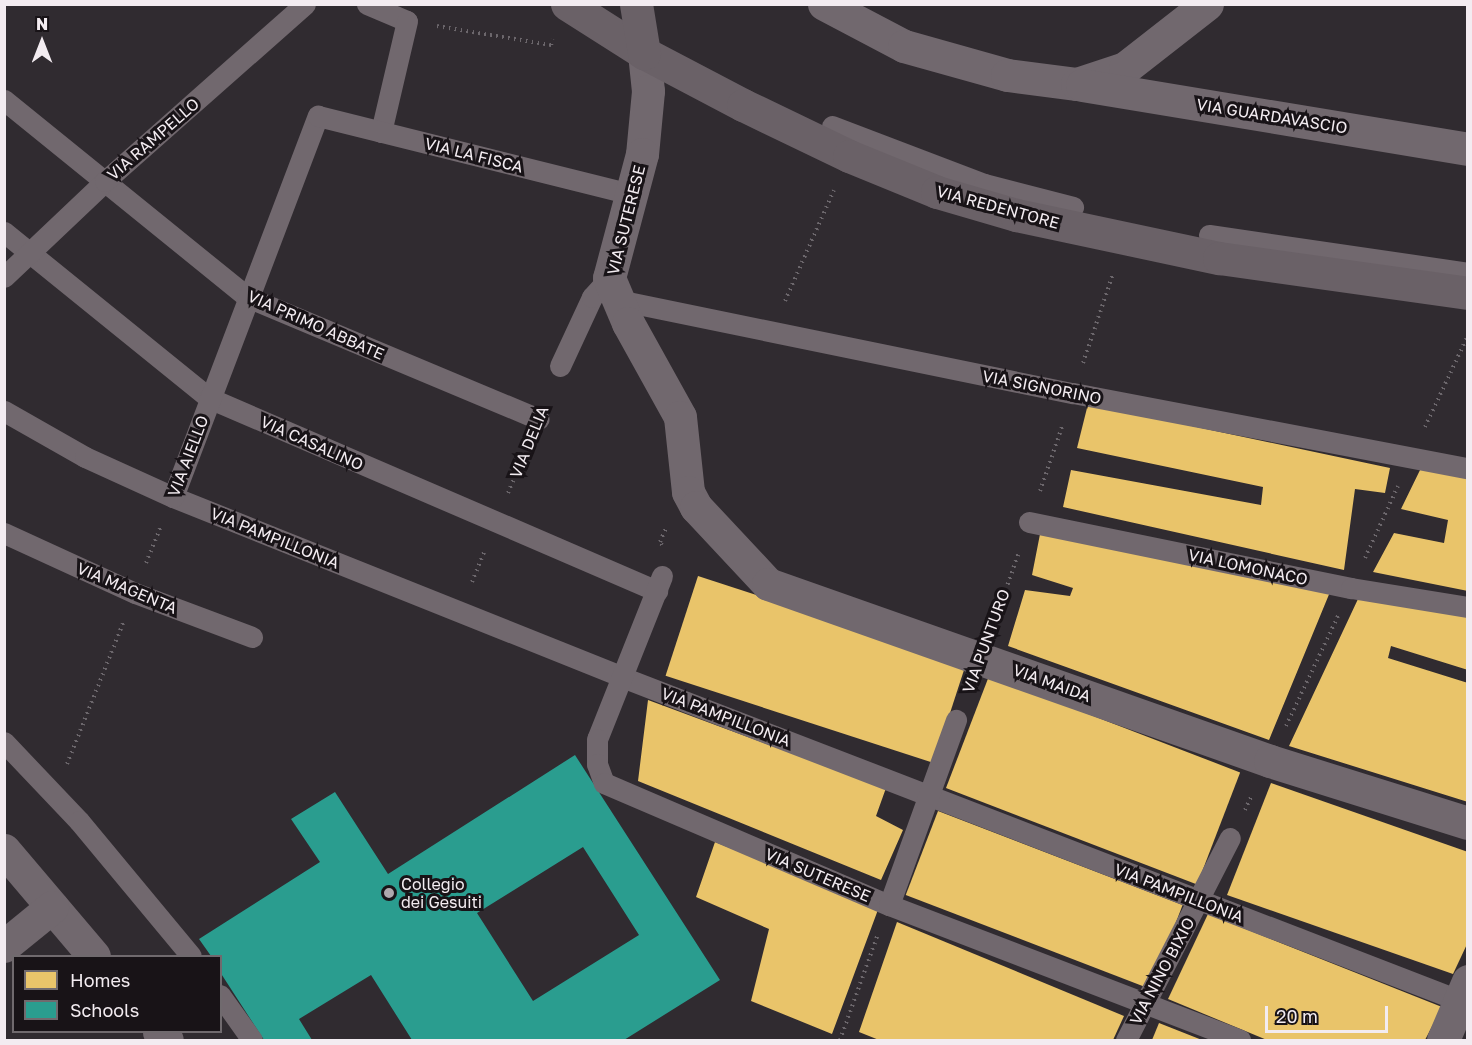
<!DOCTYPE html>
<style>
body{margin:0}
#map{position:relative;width:1472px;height:1045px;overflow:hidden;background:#302b30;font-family:"Golos Text",sans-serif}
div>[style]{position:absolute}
.homes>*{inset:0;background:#e9c46a;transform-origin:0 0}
.schools>*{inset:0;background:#2a9d8f}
.path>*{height:4px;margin-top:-2px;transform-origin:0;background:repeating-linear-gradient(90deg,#6c676c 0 1.5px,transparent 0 6px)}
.lane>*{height:21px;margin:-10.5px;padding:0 10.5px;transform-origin:10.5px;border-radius:10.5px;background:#71686e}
.street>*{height:33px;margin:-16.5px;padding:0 16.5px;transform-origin:16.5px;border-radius:16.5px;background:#71686e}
.secondary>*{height:33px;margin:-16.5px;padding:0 16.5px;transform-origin:16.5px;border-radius:16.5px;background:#6a6167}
.dots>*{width:16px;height:16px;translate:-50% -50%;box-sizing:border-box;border:3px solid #181317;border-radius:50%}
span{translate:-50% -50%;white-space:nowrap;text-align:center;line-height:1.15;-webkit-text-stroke:6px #181317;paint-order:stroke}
.street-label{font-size:16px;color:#f3ecf1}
.poi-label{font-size:16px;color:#f3ecf1}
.left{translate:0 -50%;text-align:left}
.frame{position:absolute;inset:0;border:6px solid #f3ecf1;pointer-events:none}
.legend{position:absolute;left:12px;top:955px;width:210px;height:78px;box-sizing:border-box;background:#181317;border:2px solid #706a6e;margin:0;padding:8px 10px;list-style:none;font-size:18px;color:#f3ecf1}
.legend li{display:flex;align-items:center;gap:12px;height:30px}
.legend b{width:30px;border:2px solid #706a6e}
.north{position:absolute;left:12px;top:12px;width:60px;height:60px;-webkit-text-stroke:4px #181317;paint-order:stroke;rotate:0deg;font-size:16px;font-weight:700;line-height:24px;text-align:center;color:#f3ecf1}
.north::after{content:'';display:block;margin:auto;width:21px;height:27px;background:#f3ecf1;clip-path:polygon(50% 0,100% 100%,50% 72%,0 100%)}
.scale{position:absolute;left:1265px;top:1006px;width:123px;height:27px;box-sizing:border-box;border:3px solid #f3ecf1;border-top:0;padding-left:8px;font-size:18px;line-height:21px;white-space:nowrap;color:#f3ecf1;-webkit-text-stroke:4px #181317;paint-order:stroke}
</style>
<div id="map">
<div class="homes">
<div style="clip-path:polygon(1088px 404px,1390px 468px,1385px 493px,1355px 489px,1344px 570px,1063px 507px,1071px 470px,1261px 505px,1263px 487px,1077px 448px)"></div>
<div style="clip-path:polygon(1421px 468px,1468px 478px,1468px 591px,1373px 572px,1394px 533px,1444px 543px,1448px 520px,1401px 509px)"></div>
<div style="clip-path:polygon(1041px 529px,1330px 592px,1269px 740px,1008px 646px,1025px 590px,1070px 596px,1073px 588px,1032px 575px)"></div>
<div style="left:698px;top:576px;width:282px;height:105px;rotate:18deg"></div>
<div style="clip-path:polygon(1358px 599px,1468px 617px,1468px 670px,1391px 646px,1388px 658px,1468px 683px,1468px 802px,1289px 746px)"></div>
<div style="left:989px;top:676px;width:269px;height:120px;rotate:21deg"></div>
<div style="clip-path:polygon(648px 700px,886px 788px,876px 816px,903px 830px,881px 880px,638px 781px)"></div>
<div style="clip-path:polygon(1271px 783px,1468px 852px,1468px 942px,1453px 974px,1227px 895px)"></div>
<div style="left:938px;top:811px;width:262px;height:90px;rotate:21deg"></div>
<div style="clip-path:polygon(715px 842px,879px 907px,832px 1034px,751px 1001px,769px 929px,696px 897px)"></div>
<div style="clip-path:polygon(1208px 914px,1442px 1007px,1425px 1040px,1267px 1040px,1168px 999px)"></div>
<div style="clip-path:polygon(897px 922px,1124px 1016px,1113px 1040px,879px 1040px,859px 1032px)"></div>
<div style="clip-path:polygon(1159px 1023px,1202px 1040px,1152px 1040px)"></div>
</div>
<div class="schools">
<div style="clip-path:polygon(evenodd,575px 755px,720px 980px,624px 1040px,412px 1040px,371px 975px,299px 1019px,312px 1040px,264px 1040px,220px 972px,220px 956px,211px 956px,199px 939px,320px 862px,291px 819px,335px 792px,388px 874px,575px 755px,583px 847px,639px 935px,533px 1001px,477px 913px,583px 847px)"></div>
</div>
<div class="path">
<div style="left:437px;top:26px;width:116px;rotate:9.5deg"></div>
<div style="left:551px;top:45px;width:6px;rotate:-72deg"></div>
<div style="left:785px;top:301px;width:121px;rotate:-66.2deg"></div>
<div style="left:1083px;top:363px;width:94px;rotate:-71.4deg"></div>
<div style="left:1425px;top:427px;width:102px;rotate:-64.9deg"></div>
<div style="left:1040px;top:491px;width:71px;rotate:-71.1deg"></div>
<div style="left:508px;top:493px;width:50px;rotate:-67.6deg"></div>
<div style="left:662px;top:545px;width:4px;rotate:-124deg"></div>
<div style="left:660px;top:542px;width:15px;rotate:-67deg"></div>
<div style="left:1365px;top:558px;width:79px;rotate:-65.4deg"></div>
<div style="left:146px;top:563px;width:40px;rotate:-68deg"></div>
<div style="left:472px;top:582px;width:35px;rotate:-68deg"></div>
<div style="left:994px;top:624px;width:76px;rotate:-70.9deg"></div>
<div style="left:1286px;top:726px;width:122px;rotate:-64.7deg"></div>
<div style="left:67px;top:764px;width:152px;rotate:-68.3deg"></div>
<div style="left:1245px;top:810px;width:17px;rotate:-65deg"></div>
<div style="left:840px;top:1040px;width:113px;rotate:-70.3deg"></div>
</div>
<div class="lane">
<div style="left:367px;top:4px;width:43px;rotate:23deg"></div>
<div style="left:407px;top:21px;width:114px;rotate:103.2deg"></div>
<div style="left:4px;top:100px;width:313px;rotate:39deg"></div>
<div style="left:247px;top:297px;width:316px;rotate:22.7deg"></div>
<div style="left:832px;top:126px;width:163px;rotate:20.9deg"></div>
<div style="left:984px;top:184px;width:92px;rotate:14.5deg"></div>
<div style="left:4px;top:232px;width:264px;rotate:39deg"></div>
<div style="left:209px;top:398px;width:488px;rotate:23.3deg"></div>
<div style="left:1209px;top:235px;width:262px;rotate:8.3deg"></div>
<div style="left:4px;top:277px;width:139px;rotate:-43.5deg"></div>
<div style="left:105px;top:181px;width:267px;rotate:-41.5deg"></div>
<div style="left:618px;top:300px;width:464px;rotate:11.6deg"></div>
<div style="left:1073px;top:393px;width:402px;rotate:10.8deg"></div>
<div style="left:560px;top:366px;width:76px;rotate:-65.1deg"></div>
<div style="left:592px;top:297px;width:25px;rotate:-48deg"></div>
<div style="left:4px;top:411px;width:93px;rotate:29.6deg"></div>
<div style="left:85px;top:457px;width:97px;rotate:24.4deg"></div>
<div style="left:173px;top:497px;width:484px;rotate:21.8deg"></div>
<div style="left:622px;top:677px;width:896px;rotate:21.12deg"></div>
<div style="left:173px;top:497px;width:408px;rotate:-69.2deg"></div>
<div style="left:318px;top:116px;width:323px;rotate:14deg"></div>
<div style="left:1029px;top:522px;width:329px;rotate:11.6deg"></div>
<div style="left:1351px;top:588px;width:119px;rotate:9.2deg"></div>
<div style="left:4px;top:533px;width:144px;rotate:24.6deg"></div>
<div style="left:135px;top:593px;width:125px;rotate:20.6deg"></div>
<div style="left:662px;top:576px;width:175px;rotate:111.7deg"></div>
<div style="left:597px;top:739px;width:25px;rotate:90deg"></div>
<div style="left:597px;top:764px;width:20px;rotate:70deg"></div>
<div style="left:604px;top:783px;width:310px;rotate:23.2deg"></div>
<div style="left:889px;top:905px;width:376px;rotate:21deg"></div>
<div style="left:4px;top:742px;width:109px;rotate:46.5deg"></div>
<div style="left:79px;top:821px;width:175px;rotate:50.3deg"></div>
<div style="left:889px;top:905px;width:197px;rotate:-70.1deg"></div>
<div style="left:220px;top:995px;width:55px;rotate:54.6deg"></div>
<div style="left:1126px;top:1040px;width:227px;rotate:-62.8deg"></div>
</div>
<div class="street">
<div style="left:824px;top:4px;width:90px;rotate:27.7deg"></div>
<div style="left:904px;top:46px;width:107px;rotate:15.7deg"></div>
<div style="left:1007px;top:75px;width:71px;rotate:7.3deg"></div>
<div style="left:1077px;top:84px;width:51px;rotate:-18.4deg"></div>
<div style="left:1125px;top:68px;width:104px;rotate:-38deg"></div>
<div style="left:644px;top:53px;width:38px;rotate:84deg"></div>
<div style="left:648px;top:91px;width:63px;rotate:95.4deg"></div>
<div style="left:642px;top:154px;width:128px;rotate:104.9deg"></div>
<div style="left:609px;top:278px;width:49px;rotate:67.1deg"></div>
<div style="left:628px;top:323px;width:107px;rotate:61deg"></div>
<div style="left:680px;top:417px;width:75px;rotate:83.9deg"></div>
<div style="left:688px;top:492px;width:17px;rotate:62deg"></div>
<div style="left:696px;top:507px;width:105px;rotate:46.9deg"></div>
<div style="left:768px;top:584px;width:532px;rotate:19.42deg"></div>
<div style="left:1270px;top:761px;width:207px;rotate:17.4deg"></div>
<div style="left:1082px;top:85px;width:391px;rotate:9.4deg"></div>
<div style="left:4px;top:850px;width:139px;rotate:49.7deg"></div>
<div style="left:4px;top:946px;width:62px;rotate:-39.1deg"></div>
<div style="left:159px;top:1032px;width:11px;rotate:45deg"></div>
<div style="left:1443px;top:1040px;width:64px;rotate:-67deg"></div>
</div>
<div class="secondary">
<div style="left:567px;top:4px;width:91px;rotate:32.5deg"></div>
<div style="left:644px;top:53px;width:112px;rotate:27.7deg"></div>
<div style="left:743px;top:105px;width:118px;rotate:25.7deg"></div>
<div style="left:849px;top:156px;width:95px;rotate:22.2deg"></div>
<div style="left:937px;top:192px;width:82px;rotate:16.2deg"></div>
<div style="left:1016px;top:215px;width:208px;rotate:12deg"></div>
<div style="left:1219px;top:258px;width:251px;rotate:8deg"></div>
<div style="left:636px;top:4px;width:50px;rotate:80.7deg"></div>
</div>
<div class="dots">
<div style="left:389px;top:893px;background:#afa8ad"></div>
</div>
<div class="street-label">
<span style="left:1272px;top:116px;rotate:9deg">VIA GUARDAVASCIO</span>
<span style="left:153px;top:139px;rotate:-41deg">VIA RAMPELLO</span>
<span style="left:474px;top:155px;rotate:14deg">VIA LA FISCA</span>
<span style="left:998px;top:207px;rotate:15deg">VIA REDENTORE</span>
<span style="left:626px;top:220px;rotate:-76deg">VIA SUTERESE</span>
<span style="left:316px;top:325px;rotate:24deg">VIA PRIMO ABBATE</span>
<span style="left:1042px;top:387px;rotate:11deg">VIA SIGNORINO</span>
<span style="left:529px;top:442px;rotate:-68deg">VIA DELIA</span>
<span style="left:312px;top:443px;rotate:24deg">VIA CASALINO</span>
<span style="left:188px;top:456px;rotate:-69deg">VIA AIELLO</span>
<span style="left:275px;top:538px;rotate:22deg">VIA PAMPILLONIA</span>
<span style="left:1248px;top:567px;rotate:12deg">VIA LOMONACO</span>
<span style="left:127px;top:588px;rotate:23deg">VIA MAGENTA</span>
<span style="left:986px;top:641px;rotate:-70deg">VIA PUNTURO</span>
<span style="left:1052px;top:683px;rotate:20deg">VIA MAIDA</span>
<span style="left:726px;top:717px;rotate:21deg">VIA PAMPILLONIA</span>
<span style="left:818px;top:875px;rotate:23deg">VIA SUTERESE</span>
<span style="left:1179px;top:893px;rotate:21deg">VIA PAMPILLONIA</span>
<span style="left:1162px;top:971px;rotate:-62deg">VIA NINO BIXIO</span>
</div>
<div class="poi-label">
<span class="left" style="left:401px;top:893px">Collegio<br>dei Gesuiti</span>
</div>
<div class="frame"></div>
<ul class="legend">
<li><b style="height:16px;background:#e9c46a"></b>Homes</li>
<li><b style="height:16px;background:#2a9d8f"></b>Schools</li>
</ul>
<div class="north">N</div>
<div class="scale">20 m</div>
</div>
